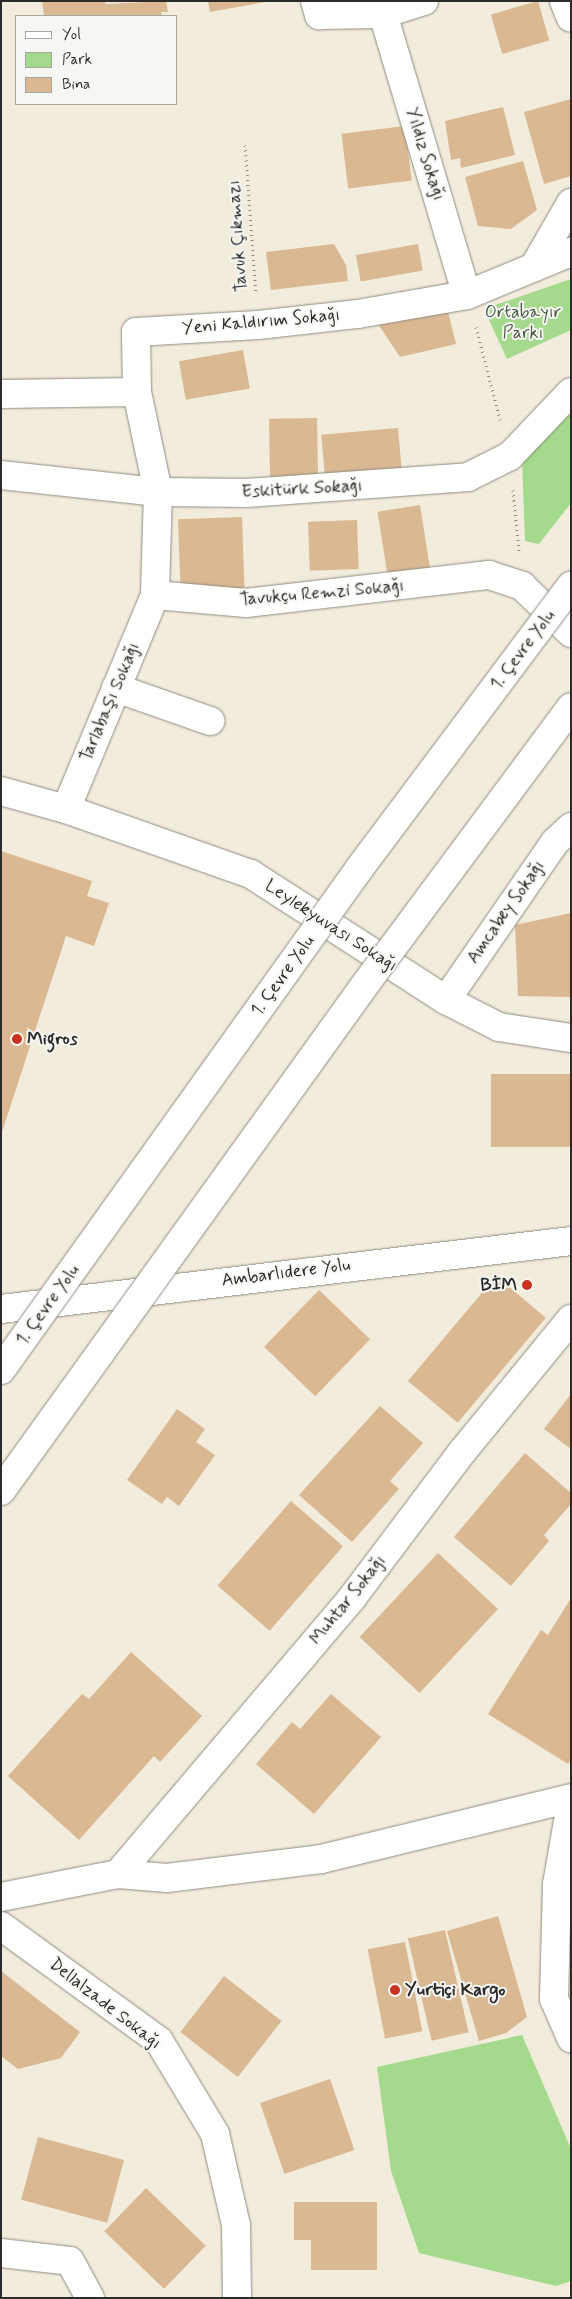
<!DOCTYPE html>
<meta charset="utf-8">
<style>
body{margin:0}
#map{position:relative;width:572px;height:2299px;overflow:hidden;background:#f1ecdb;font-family:Mynerve,sans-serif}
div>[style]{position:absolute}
.green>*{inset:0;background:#a3da8b}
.building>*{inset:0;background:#dab891;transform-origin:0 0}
.path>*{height:3px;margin-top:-1.5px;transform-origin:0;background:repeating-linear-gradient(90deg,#8e8c83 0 1px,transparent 0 5px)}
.roads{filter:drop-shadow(0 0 1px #8e8c83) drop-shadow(0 0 1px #8e8c83)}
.street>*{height:28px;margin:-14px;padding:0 14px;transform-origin:14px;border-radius:14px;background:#fff}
.bridges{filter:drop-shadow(0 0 1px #8e8c83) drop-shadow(0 0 1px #8e8c83)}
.highway-bridge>*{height:28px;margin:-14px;padding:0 14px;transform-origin:14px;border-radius:14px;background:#fff}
.dots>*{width:14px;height:14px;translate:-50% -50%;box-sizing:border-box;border:2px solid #f6f6f2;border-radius:50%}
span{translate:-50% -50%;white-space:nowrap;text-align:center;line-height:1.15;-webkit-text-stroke:4px #f6f6f2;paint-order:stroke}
.street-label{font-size:18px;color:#2b2b2b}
.park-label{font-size:18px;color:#495743}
.poi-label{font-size:18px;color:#2b2b2b;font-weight:700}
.left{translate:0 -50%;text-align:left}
.right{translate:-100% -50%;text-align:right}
.frame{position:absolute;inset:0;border:2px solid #2b2b2b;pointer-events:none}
.legend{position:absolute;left:15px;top:15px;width:162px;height:90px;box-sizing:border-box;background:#f6f6f2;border:1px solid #a5a5a2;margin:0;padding:6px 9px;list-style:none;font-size:15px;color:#2b2b2b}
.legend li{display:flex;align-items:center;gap:10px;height:25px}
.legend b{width:25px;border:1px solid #a5a5a2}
</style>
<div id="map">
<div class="green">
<div style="clip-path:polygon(571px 279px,571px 330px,507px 359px,484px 309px)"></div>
<div style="clip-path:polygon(571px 410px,571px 503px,539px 544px,525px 541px,522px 459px)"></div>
<div style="clip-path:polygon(522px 2035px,571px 2149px,571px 2281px,556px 2286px,419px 2253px,391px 2171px,377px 2067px)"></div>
</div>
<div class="building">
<div style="clip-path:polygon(42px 1px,104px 1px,106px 4px,166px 1px,168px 12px,161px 12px,162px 16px,44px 16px)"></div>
<div style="clip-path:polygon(208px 1px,265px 1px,265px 2px,210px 12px)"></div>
<div style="left:538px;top:1px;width:41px;height:49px;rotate:74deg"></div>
<div style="clip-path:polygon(571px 99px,571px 176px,544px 184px,524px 112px)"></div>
<div style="clip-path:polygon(503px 107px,515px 155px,461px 168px,460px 158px,451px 160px,445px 121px)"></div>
<div style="left:405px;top:126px;width:55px;height:64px;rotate:83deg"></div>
<div style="clip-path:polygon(523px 161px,537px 210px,511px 229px,478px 226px,465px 177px)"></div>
<div style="clip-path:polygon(334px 244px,346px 265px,348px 281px,271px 290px,266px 252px)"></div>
<div style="left:418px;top:244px;width:27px;height:63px;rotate:80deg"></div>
<div style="clip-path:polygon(447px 308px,456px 344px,400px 357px,378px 324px)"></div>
<div style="left:243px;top:350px;width:39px;height:65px;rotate:80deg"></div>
<div style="left:317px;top:418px;width:63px;height:48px;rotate:89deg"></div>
<div style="left:398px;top:428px;width:43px;height:77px;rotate:85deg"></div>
<div style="left:420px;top:505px;width:69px;height:43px;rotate:81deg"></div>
<div style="left:242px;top:517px;width:71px;height:64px;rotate:88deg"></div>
<div style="left:357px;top:520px;width:49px;height:49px;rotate:88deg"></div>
<div style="clip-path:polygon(1px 851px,92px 881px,87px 896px,109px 903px,94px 946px,66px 936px,2px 1132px)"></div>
<div style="clip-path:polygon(571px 913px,571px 997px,518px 996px,515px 925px)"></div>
<div style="left:571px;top:1074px;width:73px;height:80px;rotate:90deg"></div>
<div style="left:496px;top:1276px;width:65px;height:137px;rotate:40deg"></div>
<div style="left:319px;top:1290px;width:71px;height:79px;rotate:44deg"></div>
<div style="clip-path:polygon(571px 1394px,571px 1449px,544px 1429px)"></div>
<div style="clip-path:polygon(380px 1406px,423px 1443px,390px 1481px,399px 1489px,352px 1542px,299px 1495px)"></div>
<div style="clip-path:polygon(177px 1409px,205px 1429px,196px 1442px,215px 1455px,179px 1506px,167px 1497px,162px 1504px,127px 1480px)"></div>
<div style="clip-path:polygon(525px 1453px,571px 1493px,571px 1504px,544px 1535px,549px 1541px,511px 1586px,454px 1537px)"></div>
<div style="left:291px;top:1501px;width:69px;height:112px;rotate:41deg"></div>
<div style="left:438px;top:1553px;width:82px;height:115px;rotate:43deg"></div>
<div style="clip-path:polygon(571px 1598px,571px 1760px,568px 1764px,488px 1714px,541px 1630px,548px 1635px)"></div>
<div style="clip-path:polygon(131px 1652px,202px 1716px,160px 1762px,154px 1756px,79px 1840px,8px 1776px,82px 1694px,89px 1699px)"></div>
<div style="clip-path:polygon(331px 1694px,381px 1737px,314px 1814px,256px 1764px,292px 1722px,300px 1729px)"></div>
<div style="clip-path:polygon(498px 1916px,527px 2017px,506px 2033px,479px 2041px,447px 1931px)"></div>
<div style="left:445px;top:1930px;width:105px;height:38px;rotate:77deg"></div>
<div style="left:405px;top:1942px;width:91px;height:38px;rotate:79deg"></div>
<div style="clip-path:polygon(1px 1971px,80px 2032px,61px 2058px,18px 2069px,1px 2056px)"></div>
<div style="left:224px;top:1976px;width:73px;height:71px;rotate:38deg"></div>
<div style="left:330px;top:2079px;width:75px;height:74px;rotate:71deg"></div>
<div style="left:38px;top:2137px;width:89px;height:65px;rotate:15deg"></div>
<div style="left:146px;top:2188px;width:83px;height:60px;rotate:44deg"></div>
<div style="clip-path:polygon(294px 2202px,377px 2202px,377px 2270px,311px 2270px,311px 2240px,294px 2240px)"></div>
</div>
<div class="path">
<div style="left:245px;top:145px;width:149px;rotate:85.8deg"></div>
<div style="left:476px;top:327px;width:96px;rotate:75.5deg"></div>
<div style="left:513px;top:490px;width:61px;rotate:84.4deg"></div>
</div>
<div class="roads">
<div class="street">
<div style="left:315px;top:1px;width:15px;rotate:74deg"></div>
<div style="left:319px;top:15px;width:64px;rotate:-0.9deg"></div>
<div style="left:383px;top:14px;width:43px;rotate:-17.6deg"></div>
<div style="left:564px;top:1px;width:18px;rotate:68deg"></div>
<div style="left:383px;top:14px;width:293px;rotate:73.4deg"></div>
<div style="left:534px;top:267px;width:74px;rotate:-60deg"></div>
<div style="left:137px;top:392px;width:102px;rotate:78.1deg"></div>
<div style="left:158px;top:492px;width:103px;rotate:91.7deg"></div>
<div style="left:155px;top:595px;width:91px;rotate:5deg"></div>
<div style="left:246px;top:603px;width:245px;rotate:-6.6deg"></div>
<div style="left:489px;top:575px;width:35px;rotate:18deg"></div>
<div style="left:522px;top:586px;width:68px;rotate:43.8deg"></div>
<div style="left:1px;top:394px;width:136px;rotate:-0.8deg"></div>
<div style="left:137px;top:392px;width:60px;rotate:-91deg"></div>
<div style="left:136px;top:332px;width:122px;rotate:-3.3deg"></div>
<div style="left:258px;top:325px;width:101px;rotate:-6.3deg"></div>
<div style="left:358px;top:314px;width:111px;rotate:-9.9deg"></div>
<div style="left:467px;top:295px;width:113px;rotate:-22.5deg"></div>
<div style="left:1px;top:475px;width:158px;rotate:6.2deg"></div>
<div style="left:158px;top:492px;width:89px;rotate:0.6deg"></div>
<div style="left:247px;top:493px;width:222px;rotate:-4.1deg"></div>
<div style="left:468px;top:477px;width:47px;rotate:-26.6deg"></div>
<div style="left:510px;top:456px;width:88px;rotate:-46.4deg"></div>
<div style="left:116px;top:688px;width:100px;rotate:19.3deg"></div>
<div style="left:1px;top:791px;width:67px;rotate:15.5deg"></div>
<div style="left:66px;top:809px;width:196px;rotate:19.4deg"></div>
<div style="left:251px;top:874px;width:232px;rotate:32.9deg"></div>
<div style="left:446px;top:1000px;width:59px;rotate:27deg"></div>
<div style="left:499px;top:1027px;width:73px;rotate:8.7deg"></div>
<div style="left:66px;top:809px;width:232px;rotate:-67.4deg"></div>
<div style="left:446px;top:1000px;width:192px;rotate:-55.4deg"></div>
<div style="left:555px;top:842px;width:22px;rotate:-43deg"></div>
<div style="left:1px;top:1309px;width:574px;rotate:-6.8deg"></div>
<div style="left:571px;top:1804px;width:81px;rotate:99.9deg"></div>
<div style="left:557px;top:1884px;width:115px;rotate:91.5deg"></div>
<div style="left:554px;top:1999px;width:43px;rotate:66.4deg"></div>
<div style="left:118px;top:1874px;width:362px;rotate:-49.7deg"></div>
<div style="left:352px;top:1598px;width:183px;rotate:-53deg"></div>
<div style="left:462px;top:1452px;width:172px;rotate:-50.7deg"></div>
<div style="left:1px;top:1897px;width:119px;rotate:-11.1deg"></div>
<div style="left:118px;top:1874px;width:49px;rotate:4.7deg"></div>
<div style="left:167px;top:1878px;width:155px;rotate:-7deg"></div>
<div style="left:321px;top:1859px;width:257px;rotate:-13.7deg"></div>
<div style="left:1px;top:1926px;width:195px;rotate:36deg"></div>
<div style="left:159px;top:2041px;width:109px;rotate:58.9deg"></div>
<div style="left:215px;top:2134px;width:93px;rotate:77deg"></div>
<div style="left:236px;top:2225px;width:73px;rotate:89.2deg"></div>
<div style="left:1px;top:2253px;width:69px;rotate:6.6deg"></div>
<div style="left:70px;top:2261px;width:42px;rotate:61.6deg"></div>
</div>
</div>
<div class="bridges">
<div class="highway-bridge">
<div style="left:1px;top:1370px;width:616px;rotate:-54.45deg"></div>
<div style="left:359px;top:869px;width:354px;rotate:-53.2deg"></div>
<div style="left:1px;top:1491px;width:627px;rotate:-54.28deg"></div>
<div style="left:367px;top:982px;width:342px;rotate:-53.4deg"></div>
</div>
</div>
<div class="dots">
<div style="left:17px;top:1039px;background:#c8321e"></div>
<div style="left:527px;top:1285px;background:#c8321e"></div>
<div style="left:395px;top:1990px;background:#c8321e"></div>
</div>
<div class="street-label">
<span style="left:425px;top:154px;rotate:73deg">Yıldız Sokağı</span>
<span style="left:238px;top:236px;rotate:-94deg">Tavuk Çıkmazı</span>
<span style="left:261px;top:322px;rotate:-5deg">Yeni Kaldırım Sokağı</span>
<span style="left:302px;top:489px;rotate:-3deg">Eskitürk Sokağı</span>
<span style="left:322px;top:593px;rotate:-5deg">Tavukçu Remzi Sokağı</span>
<span style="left:523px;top:650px;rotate:-53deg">1. Çevre Yolu</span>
<span style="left:110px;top:702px;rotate:-67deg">Tarlabaşı Sokağı</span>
<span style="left:506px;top:912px;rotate:-55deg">Amcabey Sokağı</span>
<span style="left:331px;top:926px;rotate:33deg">Leylekyuvası Sokağı</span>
<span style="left:283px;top:976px;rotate:-54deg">1. Çevre Yolu</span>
<span style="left:286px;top:1273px;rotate:-7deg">Ambarlıdere Yolu</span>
<span style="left:48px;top:1305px;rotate:-54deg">1. Çevre Yolu</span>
<span style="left:348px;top:1600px;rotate:-51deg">Muhtar Sokağı</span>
<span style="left:105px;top:2004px;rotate:38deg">Dellalzade Sokağı</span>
</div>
<div class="park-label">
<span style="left:523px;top:323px">Ortabayır<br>Parkı</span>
</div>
<div class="poi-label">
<span class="left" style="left:27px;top:1039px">Migros</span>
<span class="right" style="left:517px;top:1285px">BİM</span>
<span class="left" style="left:405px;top:1990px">Yurtiçi Kargo</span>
</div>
<div class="frame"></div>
<ul class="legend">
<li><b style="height:6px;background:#fff"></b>Yol</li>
<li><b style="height:14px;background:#a3da8b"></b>Park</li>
<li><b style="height:14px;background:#dab891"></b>Bina</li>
</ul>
</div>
